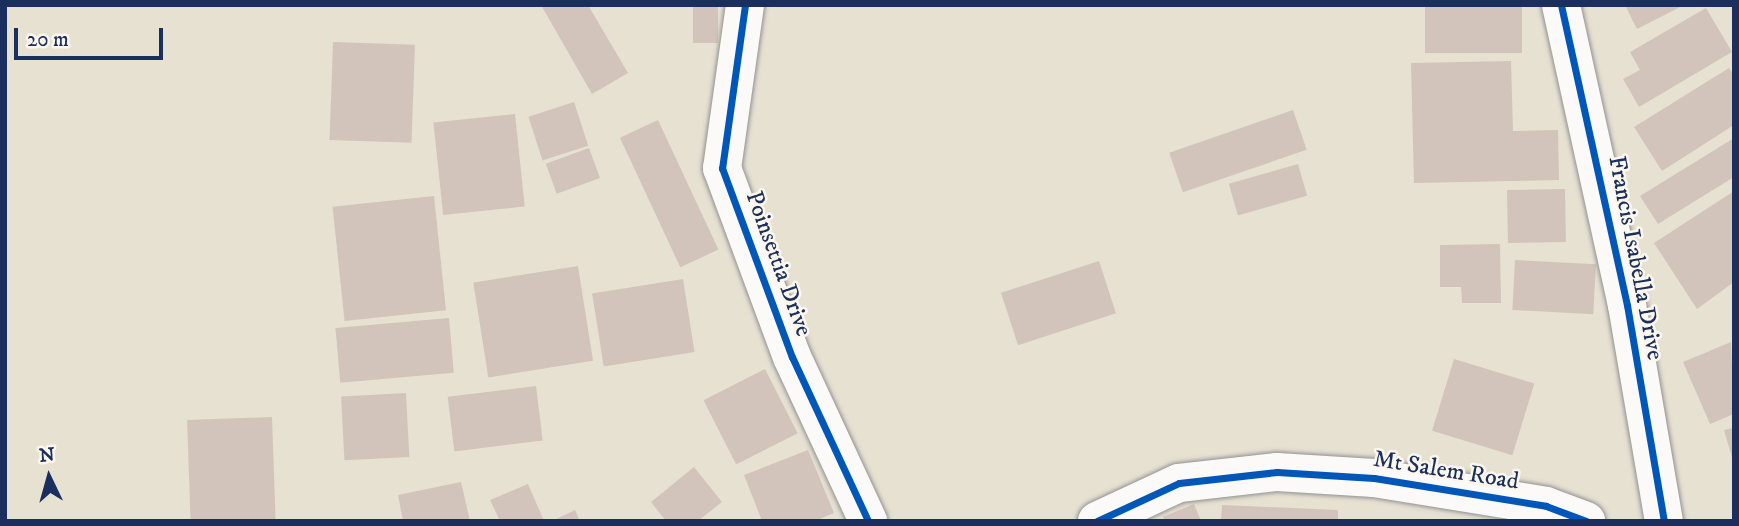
<!DOCTYPE html>
<style>
body{margin:0}
#map{position:relative;width:1739px;height:526px;overflow:hidden;background:#e7e1d2;font-family:"IM FELL DW Pica",serif}
div>[style]{position:absolute}
.building>*{inset:0;background:#d2c4ba;transform-origin:0 0}
.roads{filter:drop-shadow(0 0 2px #929292) drop-shadow(0 0 2px #929292)}
.minor>*{height:38px;margin:-19px;padding:0 19px;transform-origin:19px;border-radius:19px;background:#fbfaf8}
.tertiary>*{height:38px;margin:-19px;padding:0 19px;transform-origin:19px;border-radius:19px;background:#fbfaf8}
.cycleway>*{height:7px;margin:-3.5px;padding:0 3.5px;transform-origin:3.5px;border-radius:3.5px;background:#0057b8}
span{translate:-50% -50%;white-space:nowrap;text-align:center;line-height:1.15;-webkit-text-stroke:5px #fbf7ec;paint-order:stroke}
.street-label{font-size:24px;color:#1b2f5e}
.frame{position:absolute;inset:0;border:7px solid #1b2f5e;pointer-events:none}
.north{position:absolute;left:14px;top:442px;width:70px;height:70px;-webkit-text-stroke:5px #fbf7ec;paint-order:stroke;rotate:355deg;font-size:19px;font-weight:700;line-height:28px;text-align:center;color:#1b2f5e}
.north::after{content:'';display:block;margin:auto;width:24px;height:32px;background:#1b2f5e;clip-path:polygon(50% 0,100% 100%,50% 72%,0 100%)}
.scale{position:absolute;left:14px;top:28px;width:149px;height:32px;box-sizing:border-box;border:4px solid #1b2f5e;border-top:0;padding-left:9px;font-size:21px;line-height:24px;white-space:nowrap;color:#1b2f5e;-webkit-text-stroke:5px #fbf7ec;paint-order:stroke}
</style>
<div id="map">
<div class="building">
<div style="clip-path:polygon(541px 5px,588px 5px,628px 73px,592px 94px)"></div>
<div style="left:693px;top:5px;width:25px;height:38px"></div>
<div style="left:1425px;top:5px;width:97px;height:48px"></div>
<div style="clip-path:polygon(1625px 5px,1684px 5px,1637px 29px)"></div>
<div style="clip-path:polygon(1706px 8px,1732px 52px,1639px 107px,1623px 79px,1640px 70px,1630px 52px)"></div>
<div style="left:333px;top:42px;width:82px;height:98px;rotate:2deg"></div>
<div style="clip-path:polygon(1511px 61px,1513px 131px,1558px 130px,1559px 180px,1414px 183px,1411px 63px)"></div>
<div style="clip-path:polygon(1729px 68px,1734px 75px,1734px 125px,1662px 171px,1634px 127px)"></div>
<div style="left:574px;top:102px;width:46px;height:48px;rotate:72deg"></div>
<div style="left:1293px;top:110px;width:42px;height:131px;rotate:71deg"></div>
<div style="left:515px;top:114px;width:93px;height:82px;rotate:84deg"></div>
<div style="left:658px;top:120px;width:143px;height:42px;rotate:65deg"></div>
<div style="clip-path:polygon(1734px 138px,1734px 177px,1658px 224px,1640px 196px)"></div>
<div style="left:589px;top:148px;width:32px;height:46px;rotate:70deg"></div>
<div style="left:1298px;top:164px;width:33px;height:72px;rotate:74deg"></div>
<div style="left:1565px;top:189px;width:53px;height:58px;rotate:89deg"></div>
<div style="clip-path:polygon(1734px 191px,1734px 282px,1697px 309px,1654px 243px)"></div>
<div style="left:434px;top:196px;width:115px;height:102px;rotate:84deg"></div>
<div style="clip-path:polygon(1500px 244px,1501px 303px,1462px 303px,1461px 287px,1440px 287px,1440px 245px)"></div>
<div style="left:1515px;top:260px;width:81px;height:50px;rotate:3deg"></div>
<div style="left:1099px;top:261px;width:55px;height:103px;rotate:72deg"></div>
<div style="left:578px;top:266px;width:96px;height:106px;rotate:81deg"></div>
<div style="left:683px;top:279px;width:74px;height:92px;rotate:81deg"></div>
<div style="left:449px;top:318px;width:55px;height:114px;rotate:85deg"></div>
<div style="clip-path:polygon(1731px 342px,1734px 414px,1710px 424px,1683px 362px)"></div>
<div style="left:1454px;top:359px;width:84px;height:75px;rotate:17deg"></div>
<div style="left:765px;top:369px;width:72px;height:69px;rotate:63deg"></div>
<div style="left:536px;top:386px;width:55px;height:89px;rotate:83deg"></div>
<div style="left:406px;top:393px;width:64px;height:65px;rotate:87deg"></div>
<div style="left:272px;top:417px;width:104px;height:85px;rotate:88deg"></div>
<div style="clip-path:polygon(1734px 428px,1734px 461px,1733px 461px,1724px 430px)"></div>
<div style="clip-path:polygon(808px 450px,834px 513px,815px 521px,762px 521px,744px 475px)"></div>
<div style="clip-path:polygon(694px 467px,722px 502px,698px 521px,666px 521px,651px 502px)"></div>
<div style="clip-path:polygon(461px 482px,470px 521px,403px 521px,398px 495px)"></div>
<div style="clip-path:polygon(528px 484px,544px 521px,500px 521px,490px 500px)"></div>
<div style="clip-path:polygon(1194px 504px,1201px 521px,1164px 521px,1163px 517px)"></div>
<div style="clip-path:polygon(1222px 505px,1338px 510px,1338px 521px,1221px 521px)"></div>
<div style="clip-path:polygon(575px 510px,580px 521px,552px 521px)"></div>
</div>
<div class="roads">
<div class="minor">
<div style="left:745px;top:5px;width:165px;rotate:98deg"></div>
<div style="left:722px;top:168px;width:202px;rotate:69.7deg"></div>
<div style="left:792px;top:357px;width:181px;rotate:65.1deg"></div>
<div style="left:1561px;top:5px;width:307px;rotate:77.6deg"></div>
<div style="left:1627px;top:305px;width:219px;rotate:80.3deg"></div>
</div>
<div class="tertiary">
<div style="left:1097px;top:521px;width:90px;rotate:-24.9deg"></div>
<div style="left:1179px;top:483px;width:99px;rotate:-6.4deg"></div>
<div style="left:1277px;top:472px;width:97px;rotate:3.5deg"></div>
<div style="left:1374px;top:478px;width:174px;rotate:9.2deg"></div>
<div style="left:1546px;top:506px;width:43px;rotate:20.6deg"></div>
</div>
</div>
<div class="cycleway">
<div style="left:745px;top:5px;width:165px;rotate:98deg"></div>
<div style="left:722px;top:168px;width:202px;rotate:69.7deg"></div>
<div style="left:792px;top:357px;width:181px;rotate:65.1deg"></div>
<div style="left:1561px;top:5px;width:307px;rotate:77.6deg"></div>
<div style="left:1627px;top:305px;width:219px;rotate:80.3deg"></div>
<div style="left:1097px;top:521px;width:90px;rotate:-24.9deg"></div>
<div style="left:1179px;top:483px;width:99px;rotate:-6.4deg"></div>
<div style="left:1277px;top:472px;width:97px;rotate:3.5deg"></div>
<div style="left:1374px;top:478px;width:174px;rotate:9.2deg"></div>
<div style="left:1546px;top:506px;width:43px;rotate:20.6deg"></div>
</div>
<div class="street-label">
<span style="left:1635px;top:258px;rotate:79deg">Francis Isabella Drive</span>
<span style="left:778px;top:264px;rotate:70deg">Poinsettia Drive</span>
<span style="left:1446px;top:471px;rotate:9deg">Mt Salem Road</span>
</div>
<div class="frame"></div>
<div class="north">N</div>
<div class="scale">20 m</div>
</div>
